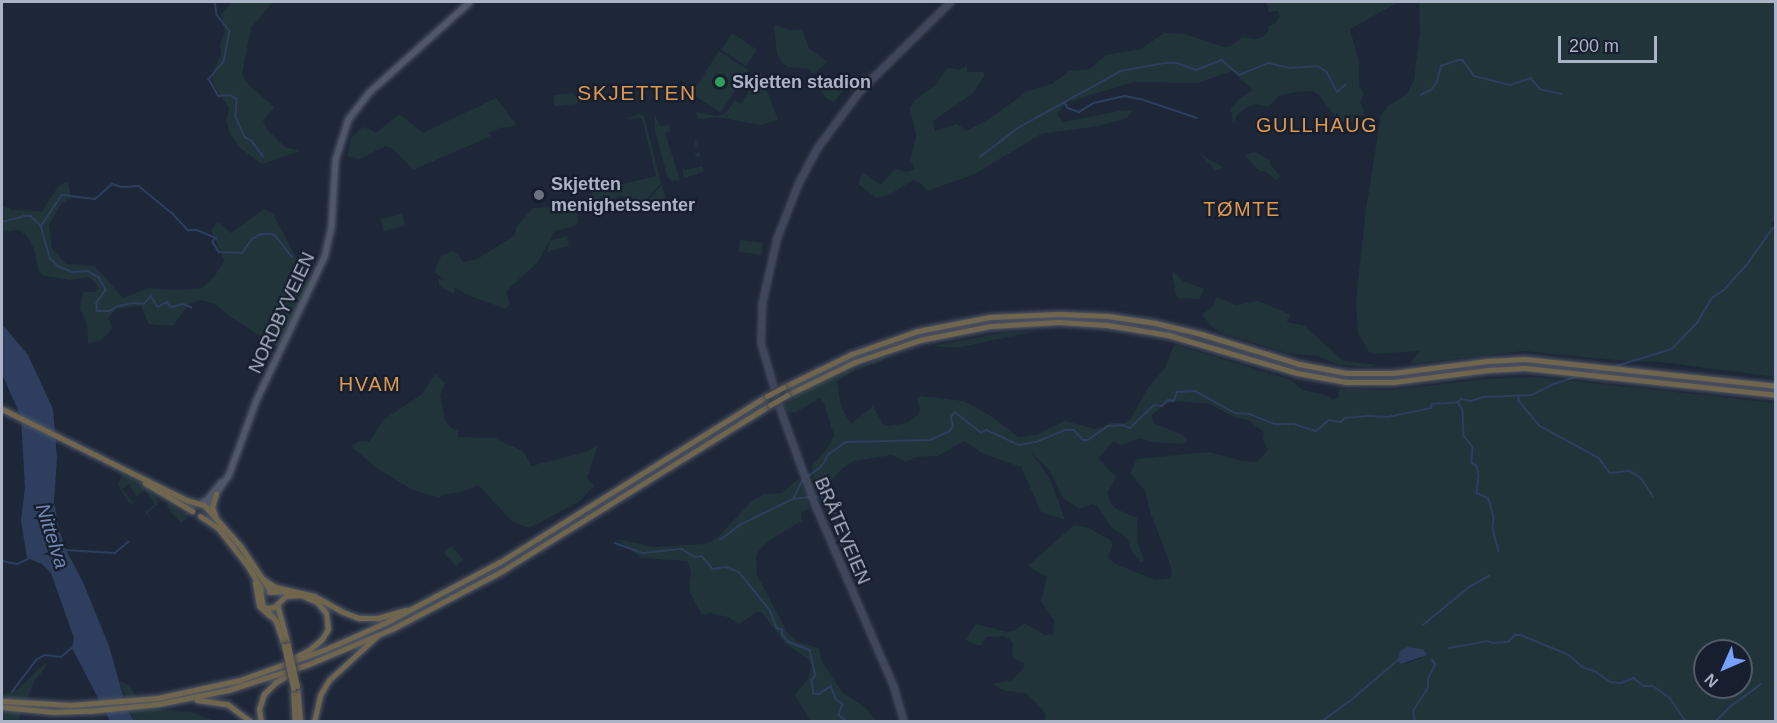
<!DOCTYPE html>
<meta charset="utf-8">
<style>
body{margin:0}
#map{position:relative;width:1777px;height:723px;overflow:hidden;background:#1e2738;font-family:Arial,sans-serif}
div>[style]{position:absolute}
.green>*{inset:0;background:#203439;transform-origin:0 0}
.water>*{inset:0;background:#2d3e5f}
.stream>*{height:1.5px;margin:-0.75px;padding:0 0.75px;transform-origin:0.75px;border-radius:0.75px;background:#2d3e5f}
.roads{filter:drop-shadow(0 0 2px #4f5667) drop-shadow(0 0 2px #4f5667)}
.secondary>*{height:4px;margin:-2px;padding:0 2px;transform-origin:2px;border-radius:2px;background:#3f475c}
.primary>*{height:4.5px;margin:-2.25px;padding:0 2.25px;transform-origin:2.25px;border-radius:2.25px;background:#4f5869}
.highway>*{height:5px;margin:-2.5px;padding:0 2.5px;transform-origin:2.5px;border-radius:2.5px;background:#70654d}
.bridges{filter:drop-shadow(0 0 2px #3c4353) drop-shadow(0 0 2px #3c4353)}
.highway-bridge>*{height:5px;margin:-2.5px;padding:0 2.5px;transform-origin:2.5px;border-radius:2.5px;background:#70654d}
.dots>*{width:16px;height:16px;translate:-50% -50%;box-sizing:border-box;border:3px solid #171e2d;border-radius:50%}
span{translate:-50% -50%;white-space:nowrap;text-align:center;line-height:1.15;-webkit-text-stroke:4.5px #171e2d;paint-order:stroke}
.poi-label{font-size:18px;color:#abb3c6;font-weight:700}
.left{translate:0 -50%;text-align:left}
.street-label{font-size:18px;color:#abb3c6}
.neighbourhood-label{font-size:20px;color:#dd994f;letter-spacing:1.5px}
.water-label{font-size:20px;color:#7086b2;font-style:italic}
.quarter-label{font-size:21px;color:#dd994f;letter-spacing:1.5px}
.frame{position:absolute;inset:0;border:3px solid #abb3c6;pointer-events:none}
.north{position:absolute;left:1693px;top:639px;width:60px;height:60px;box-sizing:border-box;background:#171e2d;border:2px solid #525a6a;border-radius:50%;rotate:225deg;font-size:16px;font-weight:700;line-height:24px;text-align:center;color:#abb3c6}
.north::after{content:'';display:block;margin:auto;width:21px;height:27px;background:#77a0ff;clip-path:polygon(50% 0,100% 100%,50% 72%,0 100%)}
.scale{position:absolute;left:1558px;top:36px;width:99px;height:27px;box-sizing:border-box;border:3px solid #abb3c6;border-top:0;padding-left:8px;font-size:18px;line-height:21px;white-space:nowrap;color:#abb3c6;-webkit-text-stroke:4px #171e2d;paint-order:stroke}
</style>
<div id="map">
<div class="green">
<div style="clip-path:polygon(232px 2px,273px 2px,251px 28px,242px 74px,249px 85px,274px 107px,263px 122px,266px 128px,285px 147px,300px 151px,262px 164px,240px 148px,230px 134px,226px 121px,229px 108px,213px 84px,212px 74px,221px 55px,220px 44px,225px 32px,221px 14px)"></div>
<div style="clip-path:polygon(1266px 2px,1399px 2px,1350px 29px,1359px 62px,1359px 86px,1364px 94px,1360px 102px,1365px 114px,1348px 123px,1335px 116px,1319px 95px,1313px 91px,1297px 92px,1280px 95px,1268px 107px,1256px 104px,1247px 107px,1237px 115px,1233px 123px,1231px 109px,1239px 99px,1253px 90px,1232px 71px,1197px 83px,1133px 82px,1066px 103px,1057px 114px,1063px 122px,1124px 110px,1132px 111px,1127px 118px,1099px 126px,1041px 134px,975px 174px,927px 191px,920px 183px,913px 180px,889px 195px,877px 198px,858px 184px,863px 172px,880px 185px,895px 169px,907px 172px,915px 169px,910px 160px,916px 136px,910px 108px,915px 100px,936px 85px,947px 68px,959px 70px,967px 66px,967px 72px,983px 72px,985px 75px,972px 94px,933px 121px,935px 131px,957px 124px,966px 131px,989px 119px,1028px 91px,1052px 84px,1070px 71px,1090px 69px,1106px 55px,1141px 49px,1164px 33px,1185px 34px,1224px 47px,1231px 46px,1242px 37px,1256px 39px,1263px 37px,1268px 32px,1269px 26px,1276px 23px,1280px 16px,1278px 11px,1269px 12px)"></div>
<div style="clip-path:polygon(1419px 2px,1775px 2px,1776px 217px,1771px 224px,1773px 228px,1776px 224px,1775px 377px,1661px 362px,1624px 361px,1523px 351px,1410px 364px,1419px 351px,1374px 354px,1369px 352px,1358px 333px,1356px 301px,1366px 209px,1381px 115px,1388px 106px,1407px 94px,1414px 80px,1420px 31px)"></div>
<div style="clip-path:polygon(774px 25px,790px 30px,802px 29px,809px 48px,827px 62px,814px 74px,809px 69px,789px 67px,782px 63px,777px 54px)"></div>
<div style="left:732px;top:33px;width:30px;height:20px;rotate:34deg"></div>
<div style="left:719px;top:51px;width:35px;height:51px;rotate:33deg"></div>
<div style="clip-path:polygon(760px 72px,778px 120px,761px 125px,717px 117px,698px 119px,696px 112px,717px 116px,726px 113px,735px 100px,741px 104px,751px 88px,746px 84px)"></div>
<div style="clip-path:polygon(867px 73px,851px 92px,845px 88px,834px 102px,826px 98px,819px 89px)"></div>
<div style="clip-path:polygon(573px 93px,579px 99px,577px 104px,554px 106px,554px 95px)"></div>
<div style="clip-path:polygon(496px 98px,516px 124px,511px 127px,499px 128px,488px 133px,491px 136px,413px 170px,392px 148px,385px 146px,360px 159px,347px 156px,351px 138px,360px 129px,365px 127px,376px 133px,399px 114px,423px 133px)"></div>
<div style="clip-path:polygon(639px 114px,644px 116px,661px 183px,637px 210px,622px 196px,586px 205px,594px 191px,656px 176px,642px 118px,627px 119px)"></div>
<div style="clip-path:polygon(655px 116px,660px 126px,670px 125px,670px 131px,665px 133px,680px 180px,672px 181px,667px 176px,655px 130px)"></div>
<div style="clip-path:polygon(696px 139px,704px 172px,684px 178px,682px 166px,685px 170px,702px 166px,700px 157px,696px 157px,695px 153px,699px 152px,696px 144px,695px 149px,693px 144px)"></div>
<div style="clip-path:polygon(1195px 148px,1208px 159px,1223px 167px,1215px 170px)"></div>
<div style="clip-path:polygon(1255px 152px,1271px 161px,1270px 164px,1280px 176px,1277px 180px,1264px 171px,1260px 171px,1252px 164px,1246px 155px)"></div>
<div style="clip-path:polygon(68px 182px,71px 198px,62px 203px,49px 224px,52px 249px,66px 264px,95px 266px,123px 298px,149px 288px,177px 290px,202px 288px,214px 277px,224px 261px,211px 230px,216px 224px,218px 222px,231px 233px,264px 209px,273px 214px,310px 284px,278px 347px,229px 316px,215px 304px,201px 300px,189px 304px,173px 325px,167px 326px,149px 324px,141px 306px,116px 309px,108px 318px,112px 326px,110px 331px,100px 341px,88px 343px,87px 323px,80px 309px,83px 292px,95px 292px,98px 289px,95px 282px,88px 277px,72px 280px,44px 276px,39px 272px,34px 249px,27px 236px,19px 230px,2px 232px,2px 205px,12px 210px,42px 211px,59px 185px)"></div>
<div style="clip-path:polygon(662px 185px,666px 200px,665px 205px,657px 209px,638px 210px)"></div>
<div style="clip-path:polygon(576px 206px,578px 222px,574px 226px,555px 231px,537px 263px,506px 291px,510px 303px,506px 309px,468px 295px,455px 287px,454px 294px,439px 286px,439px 279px,445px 280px,434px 272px,441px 256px,451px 251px,457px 253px,463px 262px,477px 259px,515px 235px,516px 227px,533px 208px)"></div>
<div style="left:402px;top:214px;width:12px;height:22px;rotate:76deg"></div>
<div style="clip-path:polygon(567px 236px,569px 246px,547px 252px,550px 241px)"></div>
<div style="left:740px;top:240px;width:23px;height:12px;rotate:7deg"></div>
<div style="clip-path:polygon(1173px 271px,1183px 281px,1204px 289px,1199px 299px,1177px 298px,1172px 275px)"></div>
<div style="clip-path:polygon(1217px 297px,1236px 305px,1257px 301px,1264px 303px,1291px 315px,1287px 322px,1305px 326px,1343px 361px,1379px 365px,1368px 367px,1339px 365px,1318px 356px,1287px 353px,1222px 333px,1212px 327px,1202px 315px,1212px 307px)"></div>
<div style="clip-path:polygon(1009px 332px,1032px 332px,956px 348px,932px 346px)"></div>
<div style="clip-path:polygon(evenodd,1176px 345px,1291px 380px,1302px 390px,1322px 394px,1333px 399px,1339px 397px,1338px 392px,1341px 389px,1393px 390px,1486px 379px,1536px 377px,1775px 403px,1775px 721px,1044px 721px,1046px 715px,1042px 709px,1026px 693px,1006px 691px,992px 684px,1013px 680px,1024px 667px,1024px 663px,1012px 657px,1013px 644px,1009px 639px,1003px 636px,986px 637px,981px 645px,975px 645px,966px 640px,973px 627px,976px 624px,1007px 632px,1014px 631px,1024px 623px,1045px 635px,1053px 634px,1054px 620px,1041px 601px,1047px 577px,1028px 566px,1074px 525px,1089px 528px,1110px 540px,1113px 544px,1108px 558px,1116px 564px,1155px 580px,1171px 578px,1172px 571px,1168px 558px,1150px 512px,1145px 491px,1130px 473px,1137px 459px,1209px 452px,1242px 461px,1257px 462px,1268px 450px,1263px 440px,1264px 432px,1248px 420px,1234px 417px,1210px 404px,1177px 401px,1165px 404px,1152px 415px,1153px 423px,1183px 435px,1188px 440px,1184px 444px,1153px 442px,1140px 438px,1121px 445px,1114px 441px,1098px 458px,1116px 477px,1108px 492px,1110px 503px,1116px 509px,1137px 518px,1138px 544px,1144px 560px,1141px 562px,1132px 552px,1127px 538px,1110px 526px,1098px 507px,1093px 504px,1080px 509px,1063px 498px,1049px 470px,1030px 451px,1050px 479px,1065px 520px,1041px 512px,1021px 467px,982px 453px,964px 441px,938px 456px,916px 457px,905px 462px,892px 455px,854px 461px,843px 468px,830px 482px,816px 487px,811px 467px,829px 446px,834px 435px,824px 404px,820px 398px,794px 413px,787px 412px,783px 404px,813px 387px,886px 356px,883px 361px,854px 371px,837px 381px,841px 407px,851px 424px,873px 406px,883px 424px,888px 426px,907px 423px,918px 415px,920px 409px,917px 398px,920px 396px,964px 401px,994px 418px,1018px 437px,1036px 435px,1065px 421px,1095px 429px,1111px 423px,1125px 423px,1131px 418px,1148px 388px,1165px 368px,1173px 347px,1176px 345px,1407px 647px,1423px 649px,1422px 658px,1405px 664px,1398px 660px,1400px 651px,1407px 647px,1176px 345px,1705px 651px,1741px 651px,1741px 687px,1705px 687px,1705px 651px)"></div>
<div style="clip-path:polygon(435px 374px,445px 383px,440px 396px,445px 420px,450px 427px,458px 431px,458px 437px,495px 438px,524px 452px,531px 466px,586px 452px,598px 445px,587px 478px,594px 486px,579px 502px,529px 528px,512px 521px,478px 485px,461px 492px,442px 495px,440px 498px,413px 490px,378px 469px,351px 446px,360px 441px,369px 442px,383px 420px,421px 395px)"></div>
<div style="clip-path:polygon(122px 473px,146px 487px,156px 497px,157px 504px,148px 513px,153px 522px,144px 510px,147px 511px,155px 504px,145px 490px,135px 498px,136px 495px,129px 484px,122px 489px,135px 504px,129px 503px,118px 485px)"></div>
<div style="clip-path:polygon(798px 479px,806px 492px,809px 508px,801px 513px,802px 521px,768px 541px,759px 550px,756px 557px,757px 575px,787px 632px,797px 642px,819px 648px,822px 662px,842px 692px,868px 710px,875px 721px,810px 721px,795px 695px,809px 678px,811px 665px,808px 659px,785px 643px,762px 613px,758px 611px,739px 624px,728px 617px,710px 613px,702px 615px,689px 591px,691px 572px,687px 561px,641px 558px,617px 539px,654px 547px,705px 544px,717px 538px,753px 500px,764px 494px,782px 493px)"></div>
<div style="clip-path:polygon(169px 503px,182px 513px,188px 513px,187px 518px,181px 523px,167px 507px)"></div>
<div style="left:451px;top:546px;width:18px;height:10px;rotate:47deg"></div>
<div style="clip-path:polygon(44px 664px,47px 665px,34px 682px,18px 721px,2px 721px,2px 695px,18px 689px)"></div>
<div style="clip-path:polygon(119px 681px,127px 684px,139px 699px,155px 709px,192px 712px,214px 721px,134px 721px)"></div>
</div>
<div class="water">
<div style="clip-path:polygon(2px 324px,28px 355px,53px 409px,57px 458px,54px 502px,59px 529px,66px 550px,83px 582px,109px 646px,126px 706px,134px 721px,110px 721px,72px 648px,74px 638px,51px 573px,42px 564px,27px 558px,21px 521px,25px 487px,21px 417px,2px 374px)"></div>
<div style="clip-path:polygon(1407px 647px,1423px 649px,1427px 655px,1401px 664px,1398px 660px,1400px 651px)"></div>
</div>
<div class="stream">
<div style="left:215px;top:2px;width:13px;rotate:81deg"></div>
<div style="left:217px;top:15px;width:21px;rotate:51deg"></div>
<div style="left:230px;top:31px;width:32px;rotate:101deg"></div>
<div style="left:224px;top:62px;width:23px;rotate:131deg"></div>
<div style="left:209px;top:79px;width:20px;rotate:60deg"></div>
<div style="left:219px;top:96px;width:11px;rotate:-5deg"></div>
<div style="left:230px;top:95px;width:8px;rotate:30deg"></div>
<div style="left:237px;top:99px;width:18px;rotate:93deg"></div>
<div style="left:236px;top:117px;width:8px;rotate:67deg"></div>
<div style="left:239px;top:124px;width:14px;rotate:65deg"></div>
<div style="left:245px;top:137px;width:8px;rotate:30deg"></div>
<div style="left:252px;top:141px;width:19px;rotate:54deg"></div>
<div style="left:1421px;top:95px;width:11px;rotate:-27deg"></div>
<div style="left:1431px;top:90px;width:10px;rotate:-53deg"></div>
<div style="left:1437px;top:82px;width:16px;rotate:-76deg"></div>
<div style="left:1441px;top:66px;width:18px;rotate:-19deg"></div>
<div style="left:1458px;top:60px;width:5px"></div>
<div style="left:1463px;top:60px;width:19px;rotate:55deg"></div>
<div style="left:1474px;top:76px;width:37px;rotate:14deg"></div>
<div style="left:1510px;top:85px;width:22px;rotate:-18deg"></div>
<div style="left:1531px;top:78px;width:14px;rotate:51deg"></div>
<div style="left:1540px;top:89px;width:22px;rotate:13deg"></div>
<div style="left:1065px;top:103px;width:6px;rotate:59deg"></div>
<div style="left:1068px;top:108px;width:12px;rotate:20deg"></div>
<div style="left:1079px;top:112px;width:17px;rotate:-31deg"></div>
<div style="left:1094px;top:103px;width:32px;rotate:-13deg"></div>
<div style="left:1125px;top:96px;width:16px;rotate:11deg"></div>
<div style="left:1141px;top:99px;width:59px;rotate:18.7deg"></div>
<div style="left:980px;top:157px;width:48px;rotate:-37.3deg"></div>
<div style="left:1018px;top:128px;width:118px;rotate:-29deg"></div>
<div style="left:1121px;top:71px;width:45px;rotate:-10.3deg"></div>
<div style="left:1165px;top:63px;width:12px"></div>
<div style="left:1177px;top:63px;width:20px;rotate:20deg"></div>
<div style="left:1196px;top:70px;width:28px;rotate:-21deg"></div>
<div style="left:1222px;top:60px;width:23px;rotate:41deg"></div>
<div style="left:1239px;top:75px;width:31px;rotate:-22deg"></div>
<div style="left:1268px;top:63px;width:22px;rotate:13deg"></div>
<div style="left:1289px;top:68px;width:29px;rotate:-4deg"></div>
<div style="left:1318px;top:66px;width:11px;rotate:34deg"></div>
<div style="left:1327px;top:72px;width:22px;rotate:63deg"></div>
<div style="left:1337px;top:92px;width:11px;rotate:-41deg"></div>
<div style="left:2px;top:222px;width:23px;rotate:-15deg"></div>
<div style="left:24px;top:216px;width:7px"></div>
<div style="left:31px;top:216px;width:14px;rotate:45deg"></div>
<div style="left:41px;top:226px;width:33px;rotate:74deg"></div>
<div style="left:50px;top:258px;width:11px;rotate:45deg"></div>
<div style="left:58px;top:266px;width:15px;rotate:23deg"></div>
<div style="left:72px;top:272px;width:15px;rotate:-4deg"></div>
<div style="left:87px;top:271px;width:13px;rotate:27deg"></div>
<div style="left:99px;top:277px;width:15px;rotate:62deg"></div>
<div style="left:106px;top:290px;width:16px;rotate:125deg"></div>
<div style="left:97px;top:303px;width:8px;rotate:90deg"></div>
<div style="left:97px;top:311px;width:13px"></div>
<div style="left:110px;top:311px;width:9px;rotate:-32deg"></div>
<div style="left:118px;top:306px;width:16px;rotate:-11deg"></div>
<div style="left:134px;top:303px;width:10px;rotate:6deg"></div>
<div style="left:144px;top:304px;width:11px;rotate:-49deg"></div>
<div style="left:151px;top:296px;width:13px;rotate:58deg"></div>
<div style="left:158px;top:307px;width:10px;rotate:-29deg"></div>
<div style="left:167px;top:302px;width:6px;rotate:51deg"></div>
<div style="left:171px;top:307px;width:12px;rotate:-14deg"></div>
<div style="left:183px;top:304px;width:9px;rotate:21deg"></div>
<div style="left:41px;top:226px;width:37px;rotate:-56deg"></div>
<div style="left:62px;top:195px;width:33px;rotate:7deg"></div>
<div style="left:95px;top:199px;width:23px;rotate:-41deg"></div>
<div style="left:112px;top:184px;width:10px;rotate:17deg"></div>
<div style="left:122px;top:187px;width:17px;rotate:-3deg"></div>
<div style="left:139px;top:186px;width:44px;rotate:39.5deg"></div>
<div style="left:173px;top:214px;width:22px;rotate:47deg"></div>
<div style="left:188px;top:230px;width:9px"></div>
<div style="left:197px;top:230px;width:21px;rotate:23deg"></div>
<div style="left:216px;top:238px;width:5px;rotate:127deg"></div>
<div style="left:213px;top:242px;width:12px;rotate:59deg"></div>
<div style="left:219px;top:252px;width:23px;rotate:2deg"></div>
<div style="left:242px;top:253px;width:17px;rotate:-54deg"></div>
<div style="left:252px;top:239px;width:10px;rotate:-29deg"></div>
<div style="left:261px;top:234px;width:9px"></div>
<div style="left:270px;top:234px;width:5px;rotate:11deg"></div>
<div style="left:275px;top:235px;width:28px;rotate:52deg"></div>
<div style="left:1613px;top:367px;width:62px;rotate:-17deg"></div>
<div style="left:1672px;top:349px;width:36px;rotate:-46deg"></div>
<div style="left:1697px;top:323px;width:29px;rotate:-59deg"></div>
<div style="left:1712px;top:298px;width:14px;rotate:-34deg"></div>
<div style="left:1724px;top:290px;width:36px;rotate:-48deg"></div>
<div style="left:1748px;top:263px;width:43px;rotate:-54.5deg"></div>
<div style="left:1593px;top:372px;width:10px;rotate:-11deg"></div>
<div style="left:1519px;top:397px;width:4px;rotate:90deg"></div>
<div style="left:1519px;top:401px;width:33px;rotate:50deg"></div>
<div style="left:1540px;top:426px;width:67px;rotate:28.5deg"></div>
<div style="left:1599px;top:458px;width:19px;rotate:54deg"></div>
<div style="left:1610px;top:473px;width:20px;rotate:-6deg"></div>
<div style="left:1630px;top:471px;width:13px;rotate:32deg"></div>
<div style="left:1641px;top:478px;width:22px;rotate:56deg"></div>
<div style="left:1458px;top:402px;width:9px;rotate:58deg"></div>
<div style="left:1463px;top:410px;width:26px;rotate:88deg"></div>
<div style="left:1464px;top:436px;width:14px;rotate:51deg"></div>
<div style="left:1473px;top:447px;width:16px;rotate:94deg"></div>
<div style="left:1472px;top:463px;width:6px;rotate:31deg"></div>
<div style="left:1477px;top:466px;width:10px;rotate:79deg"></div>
<div style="left:1479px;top:476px;width:17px;rotate:97deg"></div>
<div style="left:1477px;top:493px;width:12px;rotate:24deg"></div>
<div style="left:1488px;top:498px;width:5px;rotate:68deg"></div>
<div style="left:1490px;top:503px;width:15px;rotate:74deg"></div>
<div style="left:1494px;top:517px;width:12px;rotate:95deg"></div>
<div style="left:1493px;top:529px;width:23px;rotate:75deg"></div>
<div style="left:793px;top:499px;width:28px;rotate:-6deg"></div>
<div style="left:821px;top:496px;width:23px;rotate:50deg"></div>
<div style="left:836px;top:514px;width:25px;rotate:81deg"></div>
<div style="left:840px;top:539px;width:27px;rotate:70deg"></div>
<div style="left:849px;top:564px;width:13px;rotate:51deg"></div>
<div style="left:720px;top:540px;width:25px;rotate:-37deg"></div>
<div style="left:740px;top:525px;width:59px;rotate:-26.1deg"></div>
<div style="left:793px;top:499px;width:20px;rotate:-63deg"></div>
<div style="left:802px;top:481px;width:25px;rotate:-37deg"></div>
<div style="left:822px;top:466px;width:14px;rotate:-60deg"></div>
<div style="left:829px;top:454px;width:21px;rotate:-35deg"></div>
<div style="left:846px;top:442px;width:84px;rotate:-1.4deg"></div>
<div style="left:930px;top:440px;width:22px;rotate:-24deg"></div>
<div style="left:950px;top:431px;width:6px;rotate:-59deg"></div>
<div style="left:953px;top:426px;width:9px;rotate:-103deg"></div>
<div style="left:951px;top:417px;width:6px;rotate:-51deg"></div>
<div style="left:955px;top:412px;width:33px;rotate:38deg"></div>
<div style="left:981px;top:432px;width:6px;rotate:-18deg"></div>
<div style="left:987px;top:430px;width:35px;rotate:25deg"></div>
<div style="left:1019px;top:445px;width:17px;rotate:-10deg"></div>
<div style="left:1036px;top:442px;width:31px;rotate:-22deg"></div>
<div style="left:1065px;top:430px;width:9px"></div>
<div style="left:1074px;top:430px;width:13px;rotate:48deg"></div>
<div style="left:1083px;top:440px;width:5px"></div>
<div style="left:1088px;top:440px;width:24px;rotate:-35deg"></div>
<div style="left:1108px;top:426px;width:15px;rotate:-4deg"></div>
<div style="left:1123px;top:425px;width:8px;rotate:23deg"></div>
<div style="left:1130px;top:428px;width:33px;rotate:-44deg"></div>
<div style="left:1154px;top:405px;width:8px;rotate:7deg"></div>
<div style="left:1162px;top:406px;width:8px;rotate:-45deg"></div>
<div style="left:1168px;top:400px;width:6px;rotate:9deg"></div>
<div style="left:1174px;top:401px;width:9px;rotate:-72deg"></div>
<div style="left:1177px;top:392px;width:18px;rotate:-3deg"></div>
<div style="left:1195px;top:391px;width:46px;rotate:28.8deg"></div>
<div style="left:1235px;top:413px;width:15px;rotate:4deg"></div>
<div style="left:1250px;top:414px;width:27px;rotate:22deg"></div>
<div style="left:1275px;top:424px;width:19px"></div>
<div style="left:1294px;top:424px;width:23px;rotate:18deg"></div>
<div style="left:1316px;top:431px;width:17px;rotate:-40deg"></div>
<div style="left:1329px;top:420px;width:12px;rotate:9deg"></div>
<div style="left:1341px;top:422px;width:6px;rotate:-45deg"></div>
<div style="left:1345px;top:418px;width:25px;rotate:-5deg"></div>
<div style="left:1370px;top:416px;width:18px;rotate:3deg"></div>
<div style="left:1388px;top:417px;width:44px;rotate:-11.8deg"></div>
<div style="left:1431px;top:408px;width:4px;rotate:-76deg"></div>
<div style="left:1432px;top:404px;width:26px;rotate:-4deg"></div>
<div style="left:1458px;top:402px;width:4px;rotate:-45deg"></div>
<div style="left:1461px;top:399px;width:10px;rotate:11deg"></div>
<div style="left:1471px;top:401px;width:13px;rotate:-18deg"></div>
<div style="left:1483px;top:397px;width:49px;rotate:-2.3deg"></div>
<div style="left:1532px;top:395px;width:25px;rotate:-27deg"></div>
<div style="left:1554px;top:384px;width:26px;rotate:-18deg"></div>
<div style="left:615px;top:543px;width:30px;rotate:20deg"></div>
<div style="left:643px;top:553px;width:39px;rotate:-6deg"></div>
<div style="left:682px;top:549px;width:15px;rotate:32deg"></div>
<div style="left:695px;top:557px;width:7px;rotate:-8deg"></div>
<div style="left:702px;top:556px;width:17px;rotate:50deg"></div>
<div style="left:713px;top:569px;width:13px;rotate:-9deg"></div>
<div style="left:726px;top:567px;width:14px;rotate:21deg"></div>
<div style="left:739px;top:572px;width:49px;rotate:50.8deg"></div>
<div style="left:770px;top:610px;width:19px;rotate:69deg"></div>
<div style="left:777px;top:628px;width:6px;rotate:18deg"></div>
<div style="left:783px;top:630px;width:4px;rotate:104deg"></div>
<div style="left:782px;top:634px;width:11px;rotate:49deg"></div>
<div style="left:789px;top:642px;width:22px;rotate:21deg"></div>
<div style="left:810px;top:650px;width:26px;rotate:77deg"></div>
<div style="left:816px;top:675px;width:7px;rotate:124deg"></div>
<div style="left:812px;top:681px;width:13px;rotate:81deg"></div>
<div style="left:814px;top:694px;width:5px"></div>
<div style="left:819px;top:694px;width:14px;rotate:-34deg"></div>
<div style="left:831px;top:686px;width:14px;rotate:69deg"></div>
<div style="left:836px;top:699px;width:9px;rotate:36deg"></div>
<div style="left:843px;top:704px;width:12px;rotate:110deg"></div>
<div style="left:839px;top:715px;width:11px;rotate:38deg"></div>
<div style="left:66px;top:550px;width:49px;rotate:3.5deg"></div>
<div style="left:115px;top:553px;width:17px;rotate:-40deg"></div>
<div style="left:2px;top:561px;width:16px;rotate:11deg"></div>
<div style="left:18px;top:564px;width:11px;rotate:-27deg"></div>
<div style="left:1423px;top:625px;width:58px;rotate:-39.4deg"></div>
<div style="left:1468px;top:588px;width:24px;rotate:-30deg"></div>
<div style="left:1449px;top:648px;width:39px;rotate:-10deg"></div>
<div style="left:1487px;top:641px;width:6px;rotate:18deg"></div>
<div style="left:1493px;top:643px;width:15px;rotate:-4deg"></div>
<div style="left:1508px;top:642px;width:10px;rotate:-45deg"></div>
<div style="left:1515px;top:635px;width:6px"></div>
<div style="left:1521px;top:635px;width:52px;rotate:22.6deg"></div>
<div style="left:1569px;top:655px;width:20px;rotate:41deg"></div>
<div style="left:1584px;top:668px;width:11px;rotate:15deg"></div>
<div style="left:1595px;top:671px;width:19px;rotate:35deg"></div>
<div style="left:1611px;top:682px;width:10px;rotate:6deg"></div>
<div style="left:1621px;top:683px;width:14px;rotate:-21deg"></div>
<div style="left:1634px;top:678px;width:13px;rotate:39deg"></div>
<div style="left:1644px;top:686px;width:9px"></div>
<div style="left:1653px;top:686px;width:21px;rotate:35deg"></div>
<div style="left:1670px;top:698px;width:27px;rotate:56deg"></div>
<div style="left:1685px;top:720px;width:7px;rotate:16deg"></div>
<div style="left:12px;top:692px;width:40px;rotate:-53deg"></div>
<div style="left:36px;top:660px;width:10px;rotate:-29deg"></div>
<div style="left:45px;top:655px;width:16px;rotate:7deg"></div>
<div style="left:61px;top:657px;width:14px;rotate:-39deg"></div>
<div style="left:1321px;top:722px;width:34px;rotate:-36deg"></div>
<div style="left:1349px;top:702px;width:65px;rotate:-40.6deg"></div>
<div style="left:1415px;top:722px;width:11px;rotate:-100deg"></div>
<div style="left:1413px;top:711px;width:27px;rotate:-57deg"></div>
<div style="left:1428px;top:688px;width:9px;rotate:-90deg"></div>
<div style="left:1428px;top:679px;width:16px;rotate:-63deg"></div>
<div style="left:1435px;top:665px;width:6px;rotate:-121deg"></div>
<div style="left:1715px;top:722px;width:23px;rotate:-45deg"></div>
<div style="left:1731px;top:706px;width:37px;rotate:-36deg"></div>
</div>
<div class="roads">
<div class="secondary">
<div style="left:904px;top:722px;width:36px;rotate:-106deg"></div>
<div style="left:894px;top:687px;width:196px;rotate:-113.4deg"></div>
<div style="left:816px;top:507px;width:99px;rotate:-110.1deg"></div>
<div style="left:782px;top:414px;width:74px;rotate:-106.5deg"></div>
<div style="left:761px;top:343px;width:38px;rotate:-88deg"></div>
<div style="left:762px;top:305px;width:68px;rotate:-77.2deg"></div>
<div style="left:777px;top:239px;width:60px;rotate:-68.6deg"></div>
<div style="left:799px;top:183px;width:38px;rotate:-62deg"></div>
<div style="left:817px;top:149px;width:74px;rotate:-53.3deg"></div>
<div style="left:861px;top:90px;width:126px;rotate:-44.4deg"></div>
</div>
<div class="primary">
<div style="left:200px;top:504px;width:10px;rotate:-37deg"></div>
<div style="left:208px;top:498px;width:21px;rotate:-51deg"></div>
<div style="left:206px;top:507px;width:38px;rotate:-55deg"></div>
<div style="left:228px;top:476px;width:81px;rotate:-69.8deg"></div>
<div style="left:256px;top:400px;width:158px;rotate:-64.6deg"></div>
<div style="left:324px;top:257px;width:31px;rotate:-77deg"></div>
<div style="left:331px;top:227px;width:67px;rotate:-86.6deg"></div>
<div style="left:335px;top:160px;width:43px;rotate:-72.4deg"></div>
<div style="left:348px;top:119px;width:33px;rotate:-52deg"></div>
<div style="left:368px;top:93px;width:136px;rotate:-42deg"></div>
</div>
<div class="highway">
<div style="left:784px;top:387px;width:76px;rotate:-25.9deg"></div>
<div style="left:852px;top:354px;width:70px;rotate:-19.2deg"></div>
<div style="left:918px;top:331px;width:73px;rotate:-11deg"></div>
<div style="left:990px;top:317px;width:69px;rotate:-2.5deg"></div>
<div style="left:1059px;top:314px;width:49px;rotate:2.3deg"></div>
<div style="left:1108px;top:316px;width:48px;rotate:8.5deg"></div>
<div style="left:1155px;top:323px;width:47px;rotate:13.4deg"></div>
<div style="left:1201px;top:334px;width:102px;rotate:17deg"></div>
<div style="left:1299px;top:364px;width:48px;rotate:10.8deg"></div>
<div style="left:1346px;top:373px;width:47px"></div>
<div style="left:1393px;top:373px;width:95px;rotate:-7.3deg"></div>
<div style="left:1487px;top:361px;width:38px;rotate:-3deg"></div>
<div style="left:1525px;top:359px;width:252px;rotate:6.1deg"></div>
<div style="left:787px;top:395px;width:76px;rotate:-25.9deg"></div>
<div style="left:855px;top:362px;width:69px;rotate:-18.7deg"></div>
<div style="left:920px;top:340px;width:72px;rotate:-11.2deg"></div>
<div style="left:991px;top:326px;width:68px;rotate:-3.4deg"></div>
<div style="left:1059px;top:322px;width:48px;rotate:3.6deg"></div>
<div style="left:1107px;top:325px;width:62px;rotate:9.3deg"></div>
<div style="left:1168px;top:335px;width:134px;rotate:16.4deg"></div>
<div style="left:1297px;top:373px;width:50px;rotate:10.4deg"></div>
<div style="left:1346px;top:382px;width:47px"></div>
<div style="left:1393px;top:382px;width:96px;rotate:-7.2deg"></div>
<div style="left:1488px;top:370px;width:37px;rotate:-3deg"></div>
<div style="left:1525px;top:368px;width:252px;rotate:6.1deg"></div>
<div style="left:2px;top:409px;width:205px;rotate:26.3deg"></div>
<div style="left:186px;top:500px;width:19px;rotate:16deg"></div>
<div style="left:204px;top:505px;width:56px;rotate:48.6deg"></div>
<div style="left:241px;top:547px;width:54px;rotate:56.3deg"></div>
<div style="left:145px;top:483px;width:55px;rotate:30.8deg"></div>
<div style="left:215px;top:515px;width:9px;rotate:-111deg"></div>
<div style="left:212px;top:507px;width:14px;rotate:-73deg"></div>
<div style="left:200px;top:516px;width:22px;rotate:34deg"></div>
<div style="left:218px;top:528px;width:47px;rotate:51.9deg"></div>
<div style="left:247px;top:565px;width:26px;rotate:59deg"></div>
<div style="left:260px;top:587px;width:17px;rotate:83deg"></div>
<div style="left:262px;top:604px;width:22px;rotate:51deg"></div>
<div style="left:276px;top:621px;width:26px;rotate:72deg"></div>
<div style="left:263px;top:579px;width:14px;rotate:34deg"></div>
<div style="left:275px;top:587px;width:40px;rotate:13deg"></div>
<div style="left:314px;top:596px;width:33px;rotate:29deg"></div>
<div style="left:343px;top:612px;width:17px;rotate:21deg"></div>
<div style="left:359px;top:618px;width:19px"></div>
<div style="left:378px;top:618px;width:29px;rotate:-16deg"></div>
<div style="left:255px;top:583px;width:23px;rotate:80deg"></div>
<div style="left:259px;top:606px;width:15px;rotate:42deg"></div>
<div style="left:269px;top:592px;width:20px;rotate:-3deg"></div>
<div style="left:277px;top:604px;width:42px;rotate:75deg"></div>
<div style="left:267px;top:608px;width:7px;rotate:-8deg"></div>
<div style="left:274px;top:607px;width:16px;rotate:-43deg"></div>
<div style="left:286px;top:596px;width:15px;rotate:-4deg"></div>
<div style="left:301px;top:595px;width:17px;rotate:24deg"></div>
<div style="left:317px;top:602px;width:14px;rotate:51deg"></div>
<div style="left:326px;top:613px;width:16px;rotate:83deg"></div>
<div style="left:328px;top:629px;width:12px;rotate:121deg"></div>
<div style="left:322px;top:639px;width:17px;rotate:140deg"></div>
<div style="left:309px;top:650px;width:24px;rotate:152deg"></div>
<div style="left:297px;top:686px;width:36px;rotate:85deg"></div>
<div style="left:293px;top:688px;width:34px;rotate:87deg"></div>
<div style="left:197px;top:700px;width:30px;rotate:8deg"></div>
<div style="left:227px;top:704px;width:30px;rotate:37deg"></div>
<div style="left:2px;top:701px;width:69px;rotate:3.3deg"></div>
<div style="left:71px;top:705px;width:87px;rotate:-4.6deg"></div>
<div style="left:158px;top:698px;width:84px;rotate:-12.4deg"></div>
<div style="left:240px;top:680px;width:89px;rotate:-19.7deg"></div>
<div style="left:324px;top:650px;width:69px;rotate:-24deg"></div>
<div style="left:387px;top:622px;width:128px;rotate:-28deg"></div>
<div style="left:500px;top:562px;width:314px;rotate:-31.9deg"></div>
<div style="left:2px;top:707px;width:52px;rotate:5.5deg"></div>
<div style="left:54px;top:712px;width:35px;rotate:-2deg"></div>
<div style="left:89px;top:711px;width:70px;rotate:-5.7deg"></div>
<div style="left:159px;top:704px;width:70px;rotate:-11.5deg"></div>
<div style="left:228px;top:690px;width:85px;rotate:-17.8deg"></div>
<div style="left:309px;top:664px;width:90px;rotate:-22.9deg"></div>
<div style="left:392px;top:629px;width:124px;rotate:-27.8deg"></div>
<div style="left:502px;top:571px;width:315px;rotate:-31.8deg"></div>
<div style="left:261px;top:722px;width:13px;rotate:-99deg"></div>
<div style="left:259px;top:709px;width:16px;rotate:-72deg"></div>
<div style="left:264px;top:694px;width:17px;rotate:-45deg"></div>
<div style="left:276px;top:682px;width:18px;rotate:-29deg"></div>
<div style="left:314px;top:722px;width:28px;rotate:-77deg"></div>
<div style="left:320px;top:695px;width:17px;rotate:-59deg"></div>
<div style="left:329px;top:680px;width:64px;rotate:-42.5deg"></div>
</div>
</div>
<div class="bridges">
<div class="highway-bridge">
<div style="left:767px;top:396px;width:19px;rotate:-28deg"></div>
<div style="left:770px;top:405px;width:20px;rotate:-30deg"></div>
<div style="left:288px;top:645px;width:42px;rotate:77.6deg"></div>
<div style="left:284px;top:646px;width:43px;rotate:77.9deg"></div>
</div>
</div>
<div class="dots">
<div style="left:720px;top:82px;background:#2e9e5b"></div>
<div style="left:539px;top:195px;background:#6b7280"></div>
</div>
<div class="poi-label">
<span class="left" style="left:732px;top:82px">Skjetten stadion</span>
<span class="left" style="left:551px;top:195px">Skjetten<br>menighetssenter</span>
</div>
<div class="street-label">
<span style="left:282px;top:313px;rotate:-65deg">NORDBYVEIEN</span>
<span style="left:842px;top:531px;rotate:67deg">BRÅTEVEIEN</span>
</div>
<div class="neighbourhood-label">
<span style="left:1317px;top:125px">GULLHAUG</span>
<span style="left:1242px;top:209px">TØMTE</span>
<span style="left:370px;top:384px">HVAM</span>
</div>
<div class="water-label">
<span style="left:52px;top:536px;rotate:72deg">Nittelva</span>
</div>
<div class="quarter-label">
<span style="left:637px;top:93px">SKJETTEN</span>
</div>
<div class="frame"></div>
<div class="north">N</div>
<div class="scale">200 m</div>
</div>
